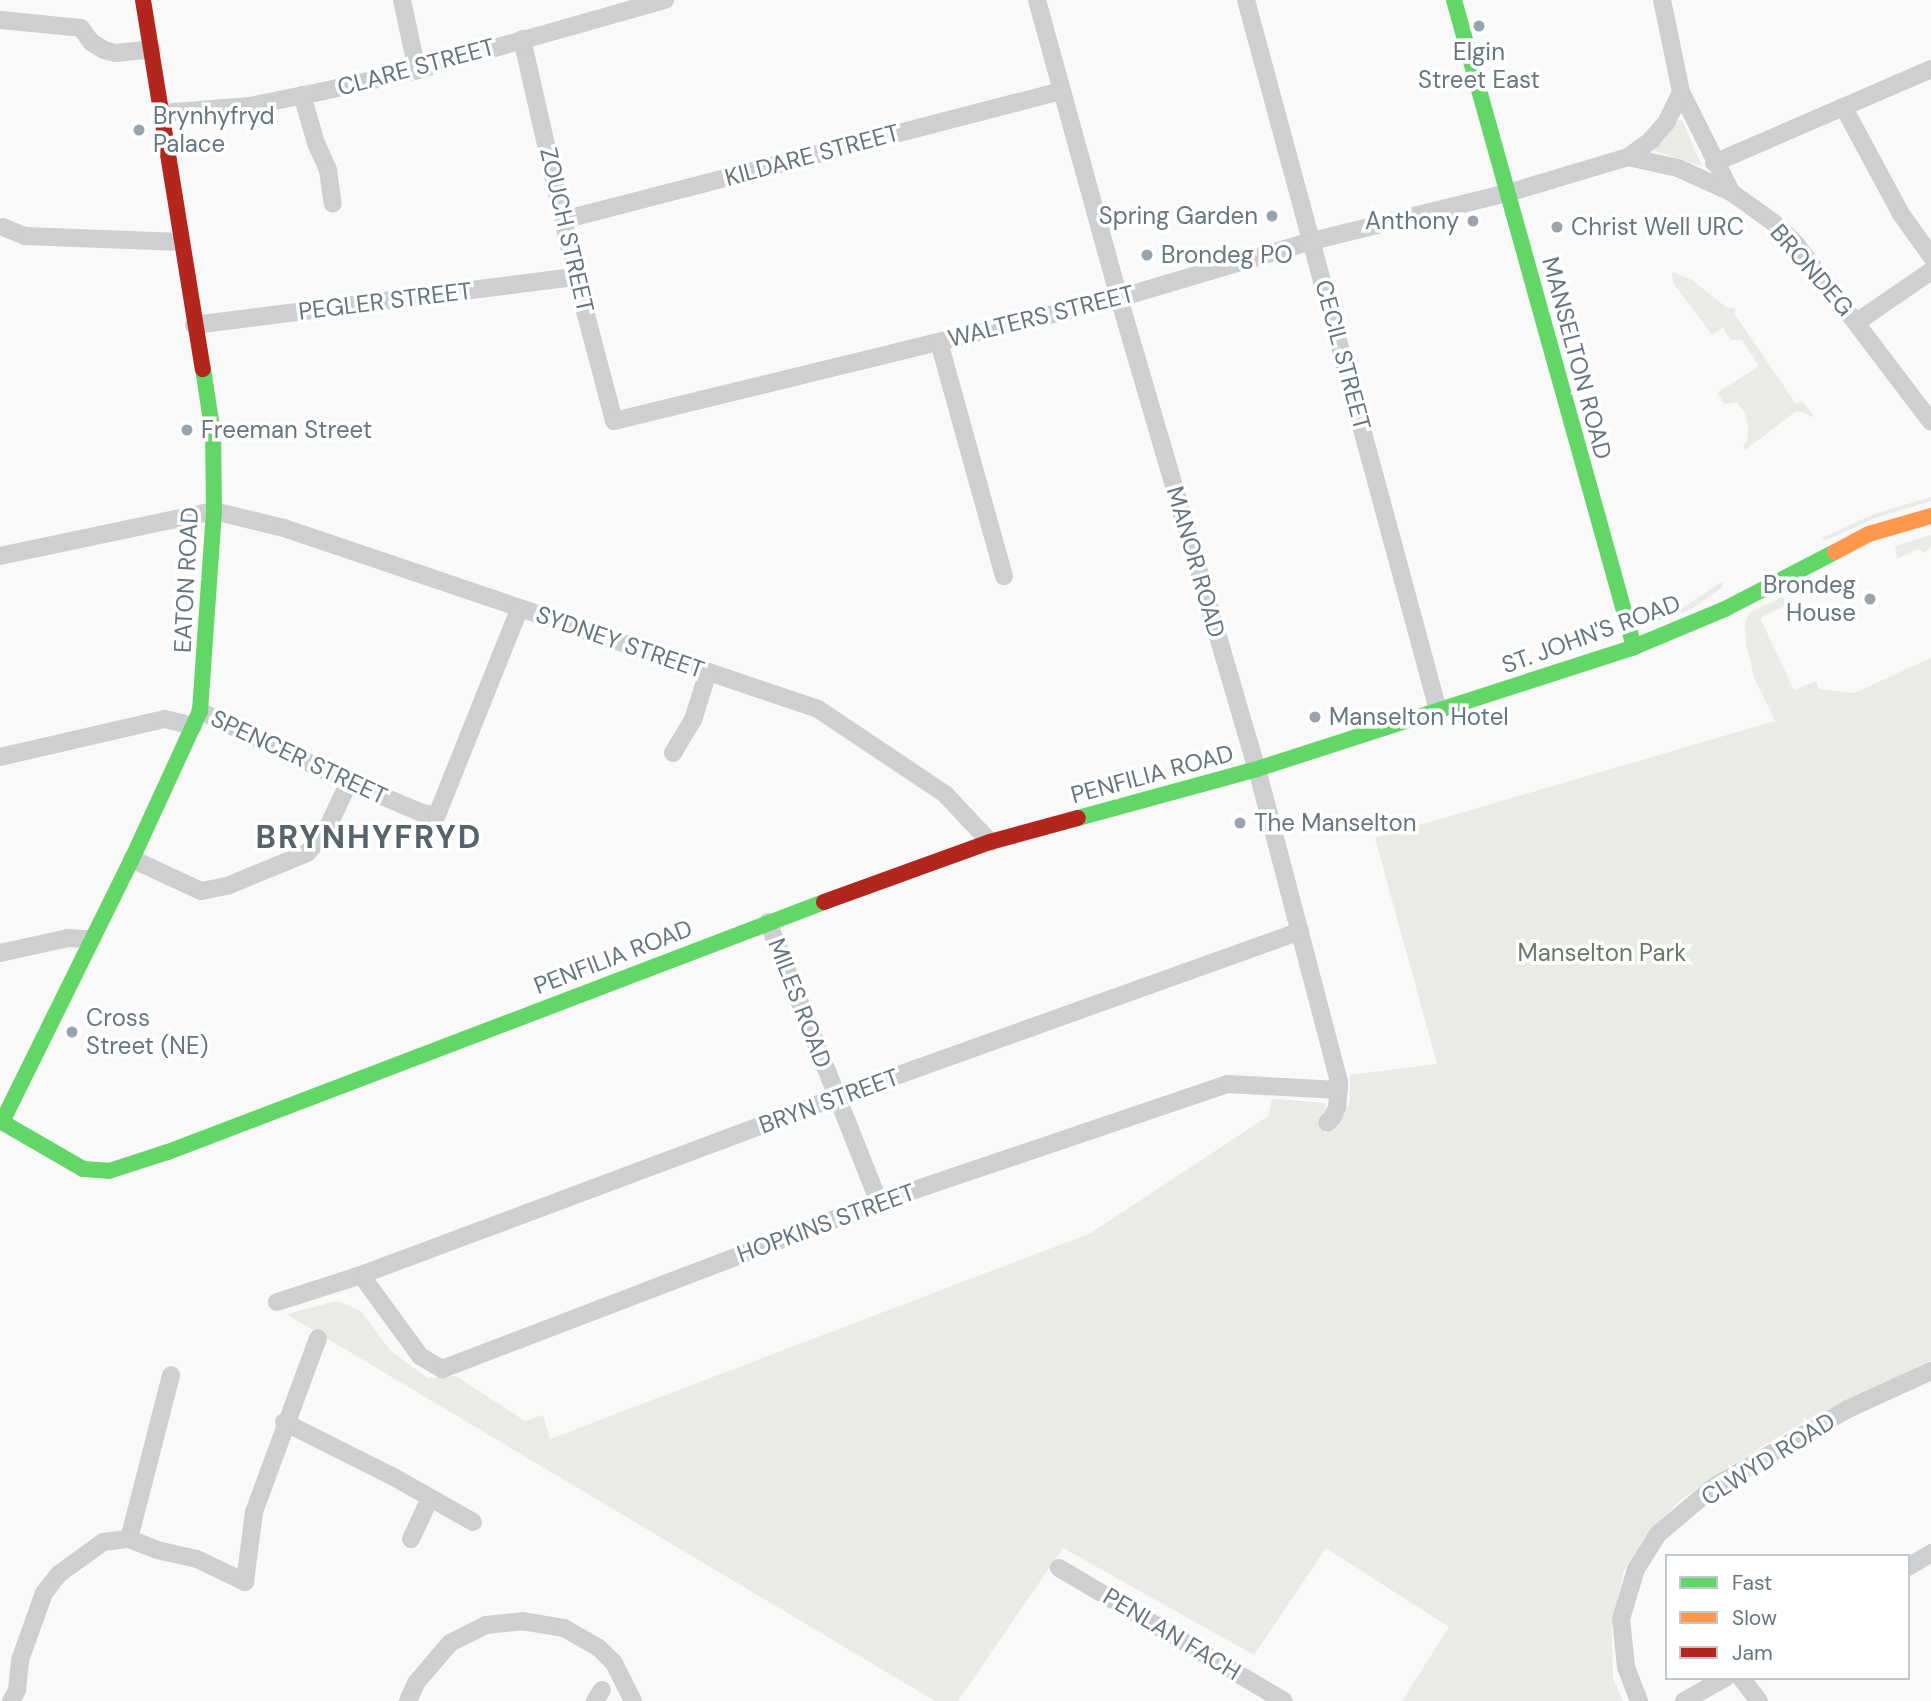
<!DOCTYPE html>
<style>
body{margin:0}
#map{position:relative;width:1931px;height:1701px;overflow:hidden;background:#f9f9f9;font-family:"DM Sans",sans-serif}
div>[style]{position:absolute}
.green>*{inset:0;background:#e8ebe6}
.street>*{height:18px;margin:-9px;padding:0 9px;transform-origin:9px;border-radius:9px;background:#cecfd0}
.fast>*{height:16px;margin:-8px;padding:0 8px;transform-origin:8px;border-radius:8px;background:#63d668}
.slow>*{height:16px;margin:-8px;padding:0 8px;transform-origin:8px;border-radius:8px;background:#ff974d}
.jam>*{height:16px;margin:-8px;padding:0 8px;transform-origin:8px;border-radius:8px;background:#b3261e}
.dots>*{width:19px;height:19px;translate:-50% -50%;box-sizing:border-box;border:4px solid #fff;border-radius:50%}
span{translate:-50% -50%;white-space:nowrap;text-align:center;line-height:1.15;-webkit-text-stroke:7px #fff;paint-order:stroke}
.poi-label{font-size:24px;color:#657683}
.left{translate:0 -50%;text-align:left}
.right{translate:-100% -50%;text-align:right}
.street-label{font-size:24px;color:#657683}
.park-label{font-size:24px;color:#687a64}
.district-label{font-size:32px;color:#57646e;font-weight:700;letter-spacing:2px}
.legend{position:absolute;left:1665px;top:1554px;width:245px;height:126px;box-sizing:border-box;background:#fff;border:2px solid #c1c8cd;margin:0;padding:9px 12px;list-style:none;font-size:21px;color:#657683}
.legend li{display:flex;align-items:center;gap:14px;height:35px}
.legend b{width:35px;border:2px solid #c1c8cd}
</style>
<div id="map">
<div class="green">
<div style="clip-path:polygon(1678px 120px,1682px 120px,1702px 166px,1652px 150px)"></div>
<div style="clip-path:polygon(1672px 272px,1692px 280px,1726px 307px,1736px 309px,1734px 313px,1796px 404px,1802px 401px,1815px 418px,1802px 412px,1795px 412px,1745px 450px,1743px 445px,1747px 441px,1748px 427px,1745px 413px,1736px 402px,1725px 404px,1717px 393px,1759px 366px,1742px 340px,1731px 340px,1723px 328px,1712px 335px,1673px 283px)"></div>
<div style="clip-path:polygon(1931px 497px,1931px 501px,1875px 518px,1824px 541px,1822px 538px,1874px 514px)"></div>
<div style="clip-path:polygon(1931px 535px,1931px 546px,1925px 553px,1918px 549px,1897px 559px,1895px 546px)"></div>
<div style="clip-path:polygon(1723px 581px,1722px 588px,1693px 608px,1643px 627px,1642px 624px,1689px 604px)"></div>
<div style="clip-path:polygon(1782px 597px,1791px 603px,1760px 618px,1794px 690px,1816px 681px,1819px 689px,1854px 693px,1931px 658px,1931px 1361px,1800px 1424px,1725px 1469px,1679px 1501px,1644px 1538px,1624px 1570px,1612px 1622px,1613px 1679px,1623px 1701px,1402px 1701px,1449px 1627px,1326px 1548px,1254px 1655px,1063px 1548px,958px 1701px,935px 1701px,286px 1314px,337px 1301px,361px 1311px,390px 1350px,427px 1378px,456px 1376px,525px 1421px,543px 1415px,550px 1439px,1091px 1233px,1268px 1116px,1272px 1099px,1326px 1103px,1325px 1135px,1350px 1103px,1350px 1075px,1437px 1064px,1375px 838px,1775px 721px,1755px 680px,1746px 644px,1745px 622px,1749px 613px)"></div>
</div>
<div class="street">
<div style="left:402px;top:0;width:72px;rotate:77.9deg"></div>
<div style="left:1037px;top:0;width:309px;rotate:74.6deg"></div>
<div style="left:1119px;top:298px;width:491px;rotate:73.7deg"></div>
<div style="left:1257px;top:769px;width:323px;rotate:75.3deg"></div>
<div style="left:1339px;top:1081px;width:26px;rotate:94deg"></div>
<div style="left:1337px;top:1107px;width:11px;rotate:112deg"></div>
<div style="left:1333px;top:1117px;width:8px;rotate:135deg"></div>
<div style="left:1246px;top:0;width:736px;rotate:74.87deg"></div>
<div style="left:1662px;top:0;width:94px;rotate:78.3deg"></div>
<div style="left:1681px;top:92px;width:112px;rotate:63.4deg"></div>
<div style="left:1731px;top:192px;width:53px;rotate:35.8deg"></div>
<div style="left:1774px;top:223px;width:30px;rotate:44deg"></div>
<div style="left:1796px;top:244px;width:223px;rotate:52.8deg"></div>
<div style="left:0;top:20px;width:81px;rotate:5.6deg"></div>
<div style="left:81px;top:28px;width:17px;rotate:54deg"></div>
<div style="left:91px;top:42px;width:15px;rotate:32deg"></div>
<div style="left:104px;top:50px;width:12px;rotate:14deg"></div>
<div style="left:116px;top:53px;width:36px;rotate:-6deg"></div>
<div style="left:522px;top:39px;width:244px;rotate:77.2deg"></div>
<div style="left:576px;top:277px;width:149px;rotate:75.2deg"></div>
<div style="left:614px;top:421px;width:520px;rotate:-13.69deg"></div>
<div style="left:1119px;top:298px;width:201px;rotate:-16.5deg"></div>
<div style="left:1312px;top:241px;width:202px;rotate:-13.8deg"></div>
<div style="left:1508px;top:193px;width:125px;rotate:-16.7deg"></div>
<div style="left:1628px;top:157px;width:51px;rotate:12.4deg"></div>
<div style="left:1678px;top:168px;width:58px;rotate:24.4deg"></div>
<div style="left:302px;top:95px;width:50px;rotate:73.7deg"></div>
<div style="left:316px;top:143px;width:30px;rotate:66deg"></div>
<div style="left:328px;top:170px;width:34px;rotate:82deg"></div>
<div style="left:1844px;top:108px;width:120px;rotate:61.7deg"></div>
<div style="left:1901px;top:214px;width:52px;rotate:54.5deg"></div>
<div style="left:163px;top:113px;width:87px;rotate:-4.6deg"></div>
<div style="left:250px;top:106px;width:76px;rotate:-11.5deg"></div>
<div style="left:324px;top:91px;width:95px;rotate:-12.7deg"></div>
<div style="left:417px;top:70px;width:258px;rotate:-15.8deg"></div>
<div style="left:1628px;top:157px;width:29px;rotate:-36deg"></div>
<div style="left:1651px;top:140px;width:23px;rotate:-49deg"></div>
<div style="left:1666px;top:123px;width:34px;rotate:-64deg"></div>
<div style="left:1714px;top:163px;width:236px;rotate:-23.4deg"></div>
<div style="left:563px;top:220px;width:514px;rotate:-14.52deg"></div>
<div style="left:3px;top:227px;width:24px;rotate:22deg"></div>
<div style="left:25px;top:236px;width:156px;rotate:2.2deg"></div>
<div style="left:1857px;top:322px;width:90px;rotate:-34.6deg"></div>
<div style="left:194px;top:325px;width:385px;rotate:-7.2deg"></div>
<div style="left:939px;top:342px;width:243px;rotate:74.5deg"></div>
<div style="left:0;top:556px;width:219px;rotate:-11.9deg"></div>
<div style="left:214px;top:511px;width:72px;rotate:13.7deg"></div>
<div style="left:284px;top:528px;width:564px;rotate:18.72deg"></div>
<div style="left:818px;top:709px;width:153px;rotate:33.8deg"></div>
<div style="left:945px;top:794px;width:66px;rotate:46.8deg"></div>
<div style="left:200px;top:711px;width:165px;rotate:25.5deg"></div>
<div style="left:349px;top:782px;width:79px;rotate:23deg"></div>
<div style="left:422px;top:813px;width:15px;rotate:8deg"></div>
<div style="left:437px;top:815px;width:223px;rotate:-68.2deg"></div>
<div style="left:673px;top:753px;width:39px;rotate:-59deg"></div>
<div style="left:693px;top:720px;width:50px;rotate:-72.6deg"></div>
<div style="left:0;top:757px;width:169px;rotate:-13deg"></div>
<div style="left:165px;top:719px;width:29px;rotate:14deg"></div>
<div style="left:132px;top:859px;width:76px;rotate:24.9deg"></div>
<div style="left:201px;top:891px;width:26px;rotate:-11deg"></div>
<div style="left:227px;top:886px;width:87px;rotate:-22.4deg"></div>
<div style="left:307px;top:853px;width:27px;rotate:-48deg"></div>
<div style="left:325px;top:833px;width:56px;rotate:-64.8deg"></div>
<div style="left:768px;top:922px;width:301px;rotate:68.4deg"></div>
<div style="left:0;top:953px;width:70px;rotate:-12.4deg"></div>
<div style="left:68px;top:938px;width:22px;rotate:3deg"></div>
<div style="left:361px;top:1275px;width:100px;rotate:53.9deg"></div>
<div style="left:420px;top:1356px;width:26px;rotate:31deg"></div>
<div style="left:442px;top:1369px;width:468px;rotate:-20.9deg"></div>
<div style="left:879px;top:1202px;width:368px;rotate:-18.7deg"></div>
<div style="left:1228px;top:1084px;width:111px;rotate:3.1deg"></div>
<div style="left:277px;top:1302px;width:88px;rotate:-17.8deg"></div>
<div style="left:361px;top:1275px;width:508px;rotate:-20.5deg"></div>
<div style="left:837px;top:1097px;width:492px;rotate:-19.7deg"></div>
<div style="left:284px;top:1422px;width:121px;rotate:26.6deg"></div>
<div style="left:392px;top:1476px;width:93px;rotate:29.6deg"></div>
<div style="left:129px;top:1539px;width:169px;rotate:-75.6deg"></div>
<div style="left:411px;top:1539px;width:45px;rotate:-65.1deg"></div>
<div style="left:1908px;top:1567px;width:27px;rotate:-31deg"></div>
<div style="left:1059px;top:1568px;width:261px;rotate:30.6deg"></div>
<div style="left:1741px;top:1678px;width:29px;rotate:52deg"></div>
<div style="left:11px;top:1701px;width:13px;rotate:-61deg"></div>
<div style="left:17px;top:1690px;width:30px;rotate:-84deg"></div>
<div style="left:20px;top:1660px;width:71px;rotate:-70.3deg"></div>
<div style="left:44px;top:1593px;width:24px;rotate:-52deg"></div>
<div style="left:59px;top:1574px;width:54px;rotate:-36deg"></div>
<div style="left:103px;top:1542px;width:26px;rotate:-7deg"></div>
<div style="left:129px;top:1539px;width:30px;rotate:21deg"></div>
<div style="left:157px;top:1550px;width:41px;rotate:12.7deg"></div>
<div style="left:197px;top:1559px;width:53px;rotate:25.6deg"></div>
<div style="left:245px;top:1582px;width:71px;rotate:-82.7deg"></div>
<div style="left:254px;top:1512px;width:185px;rotate:-69.8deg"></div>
<div style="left:408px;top:1701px;width:20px;rotate:-66deg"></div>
<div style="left:416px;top:1683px;width:52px;rotate:-49.6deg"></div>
<div style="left:450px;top:1643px;width:40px;rotate:-26.6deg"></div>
<div style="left:486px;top:1625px;width:36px;rotate:-6deg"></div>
<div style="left:522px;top:1621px;width:43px;rotate:9.5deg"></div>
<div style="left:564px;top:1628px;width:40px;rotate:29.7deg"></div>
<div style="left:599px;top:1648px;width:21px;rotate:45deg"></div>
<div style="left:614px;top:1663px;width:42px;rotate:63.4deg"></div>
<div style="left:595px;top:1701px;width:13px;rotate:-58deg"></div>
<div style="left:1639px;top:1701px;width:36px;rotate:-111deg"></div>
<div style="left:1626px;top:1667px;width:48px;rotate:-95.9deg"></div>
<div style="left:1621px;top:1619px;width:52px;rotate:-73.3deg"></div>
<div style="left:1636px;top:1569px;width:41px;rotate:-57.8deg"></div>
<div style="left:1658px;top:1534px;width:75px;rotate:-40.1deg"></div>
<div style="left:1715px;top:1486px;width:154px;rotate:-30.1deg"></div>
<div style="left:1848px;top:1409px;width:91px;rotate:-24.6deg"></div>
<div style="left:1684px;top:1701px;width:47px;rotate:-29.3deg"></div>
</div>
<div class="fast">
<div style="left:1454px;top:0;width:672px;rotate:74.45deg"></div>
<div style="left:1078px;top:818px;width:186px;rotate:-15.3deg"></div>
<div style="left:1257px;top:769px;width:396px;rotate:-17.9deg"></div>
<div style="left:1634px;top:647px;width:99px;rotate:-22.7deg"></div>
<div style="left:1725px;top:609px;width:124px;rotate:-27.4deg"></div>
<div style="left:0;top:1121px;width:96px;rotate:30deg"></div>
<div style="left:83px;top:1169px;width:26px;rotate:4deg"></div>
<div style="left:109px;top:1171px;width:62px;rotate:-17.9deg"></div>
<div style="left:168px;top:1152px;width:702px;rotate:-20.86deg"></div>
<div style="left:2px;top:1122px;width:293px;rotate:-63.7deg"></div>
<div style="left:132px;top:859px;width:163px;rotate:-65.3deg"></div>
<div style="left:200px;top:711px;width:200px;rotate:-86deg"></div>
<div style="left:214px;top:511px;width:77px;rotate:-90.7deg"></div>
<div style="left:213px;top:434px;width:66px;rotate:-98.7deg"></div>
</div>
<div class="slow">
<div style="left:1835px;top:552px;width:38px;rotate:-28deg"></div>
<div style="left:1869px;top:534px;width:65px;rotate:-16.2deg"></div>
</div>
<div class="jam">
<div style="left:143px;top:0;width:374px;rotate:80.8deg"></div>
<div style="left:824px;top:902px;width:177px;rotate:-19.9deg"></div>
<div style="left:990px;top:842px;width:91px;rotate:-15.3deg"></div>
</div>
<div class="dots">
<div style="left:1479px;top:26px;background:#99a4ac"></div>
<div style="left:139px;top:130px;background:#99a4ac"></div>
<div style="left:1272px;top:216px;background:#99a4ac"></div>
<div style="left:1473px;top:221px;background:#99a4ac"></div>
<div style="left:1557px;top:227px;background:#99a4ac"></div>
<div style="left:1147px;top:255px;background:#99a4ac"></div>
<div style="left:187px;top:430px;background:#99a4ac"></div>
<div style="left:1870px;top:599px;background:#99a4ac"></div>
<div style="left:1315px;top:717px;background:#99a4ac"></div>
<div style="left:1240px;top:823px;background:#99a4ac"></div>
<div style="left:72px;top:1032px;background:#99a4ac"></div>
</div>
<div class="poi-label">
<span style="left:1479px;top:66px">Elgin<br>Street East</span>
<span class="left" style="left:153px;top:130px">Brynhyfryd<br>Palace</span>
<span class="right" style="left:1258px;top:216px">Spring Garden</span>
<span class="right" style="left:1459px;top:221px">Anthony</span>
<span class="left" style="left:1571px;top:227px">Christ Well URC</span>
<span class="left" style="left:1161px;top:255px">Brondeg PO</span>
<span class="left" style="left:201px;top:430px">Freeman Street</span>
<span class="right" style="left:1856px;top:599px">Brondeg<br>House</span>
<span class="left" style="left:1329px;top:717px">Manselton Hotel</span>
<span class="left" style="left:1254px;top:823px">The Manselton</span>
<span class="left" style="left:86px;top:1032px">Cross<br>Street (NE)</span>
</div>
<div class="street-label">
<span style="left:416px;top:67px;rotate:-15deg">CLARE STREET</span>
<span style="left:812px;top:155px;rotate:-15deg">KILDARE STREET</span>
<span style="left:567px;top:230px;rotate:77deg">ZOUCH STREET</span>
<span style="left:1812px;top:270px;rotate:49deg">BRONDEG</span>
<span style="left:385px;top:301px;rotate:-7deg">PEGLER STREET</span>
<span style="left:1041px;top:316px;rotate:-14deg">WALTERS STREET</span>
<span style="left:1343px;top:355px;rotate:75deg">CECIL STREET</span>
<span style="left:1577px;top:358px;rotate:75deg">MANSELTON ROAD</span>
<span style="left:1196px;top:562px;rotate:74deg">MANOR ROAD</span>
<span style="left:186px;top:580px;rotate:-87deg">EATON ROAD</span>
<span style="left:1591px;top:634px;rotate:-20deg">ST. JOHN'S ROAD</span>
<span style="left:620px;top:642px;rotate:19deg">SYDNEY STREET</span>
<span style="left:299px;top:757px;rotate:25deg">SPENCER STREET</span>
<span style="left:1152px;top:774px;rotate:-15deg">PENFILIA ROAD</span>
<span style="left:613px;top:957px;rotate:-21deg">PENFILIA ROAD</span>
<span style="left:800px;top:1003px;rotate:69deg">MILES ROAD</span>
<span style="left:829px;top:1101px;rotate:-20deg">BRYN STREET</span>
<span style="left:826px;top:1223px;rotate:-20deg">HOPKINS STREET</span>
<span style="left:1768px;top:1459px;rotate:-32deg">CLWYD ROAD</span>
<span style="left:1172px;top:1634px;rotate:31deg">PENLAN FACH</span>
</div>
<div class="park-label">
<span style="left:1602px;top:953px">Manselton Park</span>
</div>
<div class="district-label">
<span style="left:369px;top:837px">BRYNHYFRYD</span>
</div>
<ul class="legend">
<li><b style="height:9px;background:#63d668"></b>Fast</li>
<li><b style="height:9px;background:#ff974d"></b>Slow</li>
<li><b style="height:9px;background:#b3261e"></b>Jam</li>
</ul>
</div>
